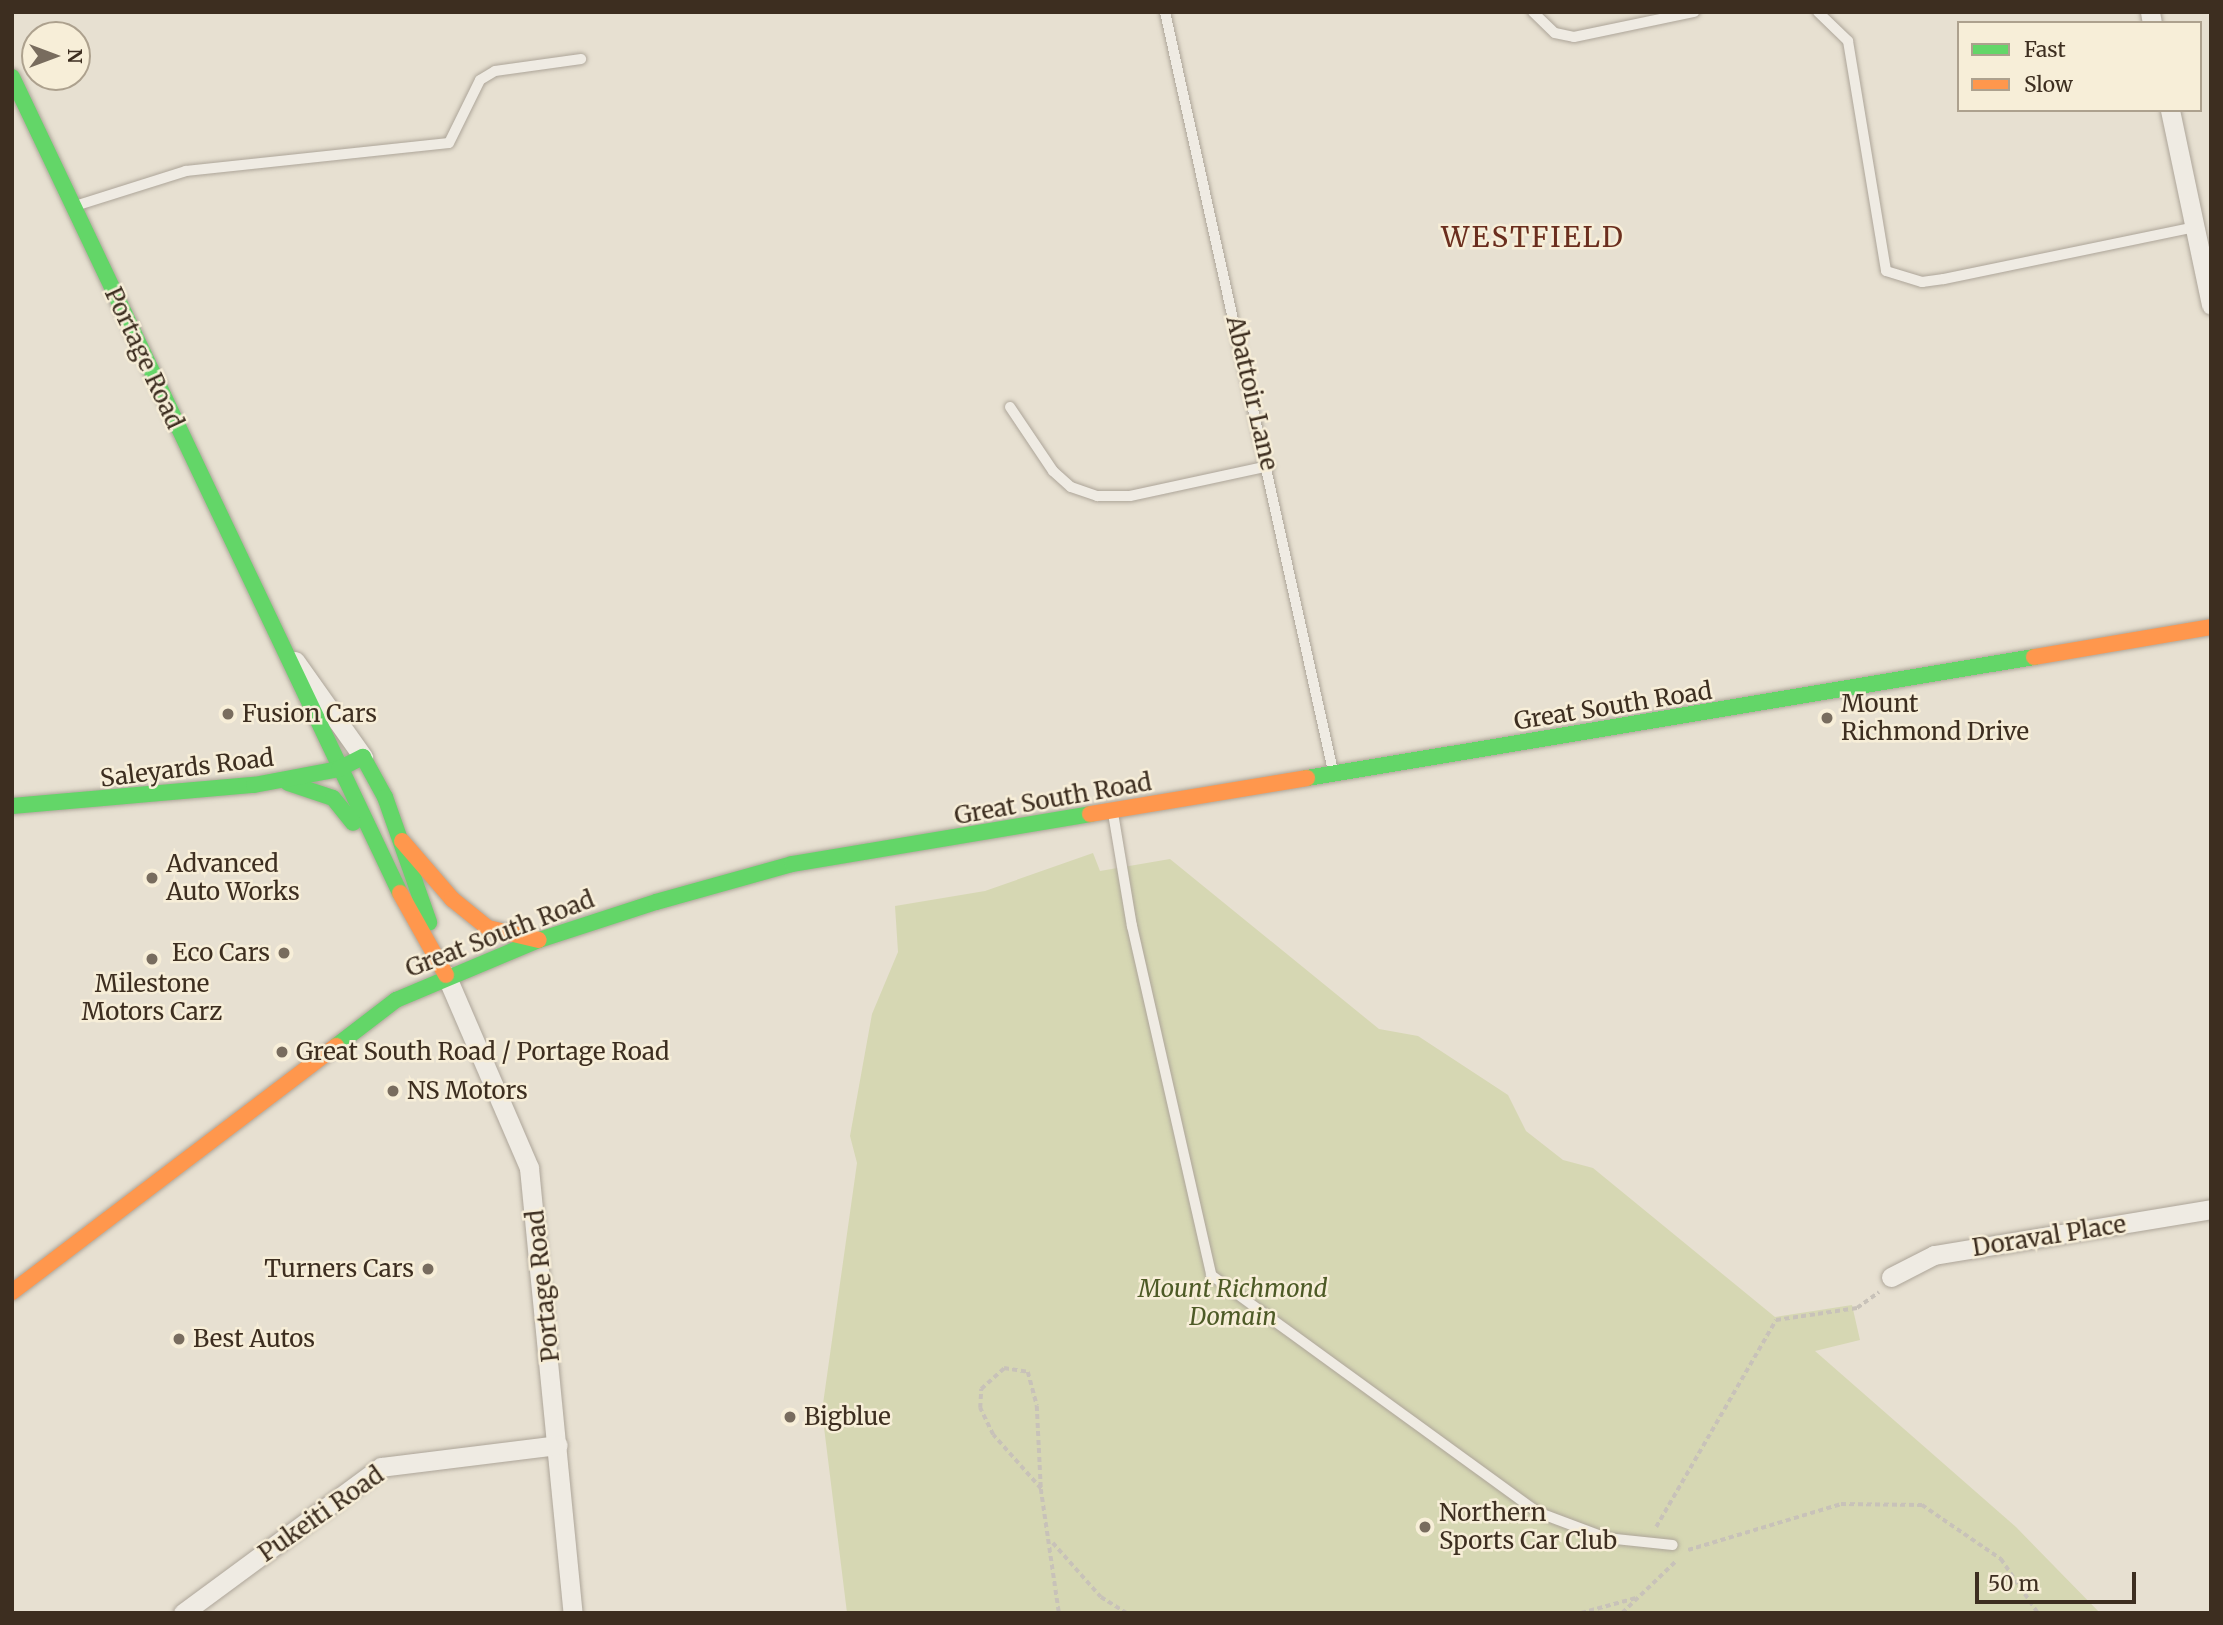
<!DOCTYPE html>
<style>
body{margin:0}
#map{position:relative;width:2223px;height:1625px;overflow:hidden;background:#e7e0d1;font-family:Merriweather,serif}
div>[style]{position:absolute}
.green>*{inset:0;background:#d6d7b3}
.path>*{height:3.5px;margin-top:-1.75px;transform-origin:0;background:repeating-linear-gradient(90deg,#c8c2b9 0 5px,transparent 0 8.5px)}
.roads{filter:drop-shadow(0 0 2px #ada599) drop-shadow(0 0 2px #ada599)}
.lane>*{height:10px;margin:-5px;padding:0 5px;transform-origin:5px;border-radius:5px;background:#efebe3}
.street>*{height:19px;margin:-9.5px;padding:0 9.5px;transform-origin:9.5px;border-radius:9.5px;background:#efebe3}
.fast>*{height:16px;margin:-8px;padding:0 8px;transform-origin:8px;border-radius:8px;background:#63d668}
.slow>*{height:16px;margin:-8px;padding:0 8px;transform-origin:8px;border-radius:8px;background:#ff974d}
.dots>*{width:19px;height:19px;translate:-50% -50%;box-sizing:border-box;border:4px solid #f7eed8;border-radius:50%}
span{translate:-50% -50%;white-space:nowrap;text-align:center;line-height:1.15;-webkit-text-stroke:5px #f7eed8;paint-order:stroke}
.street-label{font-size:24px;color:#3d2e20}
.poi-label{font-size:24px;color:#3d2e20}
.left{translate:0 -50%;text-align:left}
.right{translate:-100% -50%;text-align:right}
.park-label{font-size:24px;color:#4d5a26;font-style:italic}
.quarter-label{font-size:28px;color:#6b2e1e;letter-spacing:2px}
.frame{position:absolute;inset:0;border:14px solid #3d2e20;pointer-events:none}
.legend{position:absolute;left:1957px;top:21px;width:245px;height:91px;box-sizing:border-box;background:#f7eed8;border:2px solid #ada18e;margin:0;padding:9px 12px;list-style:none;font-size:21px;color:#3d2e20}
.legend li{display:flex;align-items:center;gap:14px;height:35px}
.legend b{width:35px;border:2px solid #ada18e}
.north{position:absolute;left:21px;top:21px;width:70px;height:70px;box-sizing:border-box;background:#f7eed8;border:2px solid #ada18e;border-radius:50%;rotate:90deg;font-size:19px;font-weight:700;line-height:28px;text-align:center;color:#3d2e20}
.north::after{content:'';display:block;margin:auto;width:24px;height:32px;background:#786c5e;clip-path:polygon(50% 0,100% 100%,50% 72%,0 100%)}
.scale{position:absolute;left:1975px;top:1572px;width:161px;height:32px;box-sizing:border-box;border:4px solid #3d2e20;border-top:0;padding-left:9px;font-size:21px;line-height:24px;white-space:nowrap;color:#3d2e20;-webkit-text-stroke:5px #f7eed8;paint-order:stroke}
</style>
<div id="map">
<div class="green">
<div style="clip-path:polygon(1093px 853px,1100px 871px,1170px 859px,1379px 1029px,1418px 1036px,1508px 1095px,1526px 1131px,1563px 1160px,1593px 1168px,1775px 1317px,1852px 1305px,1860px 1340px,1815px 1351px,2016px 1527px,2100px 1613px,847px 1613px,822px 1411px,857px 1163px,850px 1136px,872px 1014px,898px 952px,895px 906px,985px 891px)"></div>
</div>
<div class="path">
<div style="left:1041px;top:1489px;width:72px;rotate:-131.6deg"></div>
<div style="left:993px;top:1435px;width:30px;rotate:-116deg"></div>
<div style="left:980px;top:1408px;width:19px;rotate:-87deg"></div>
<div style="left:981px;top:1389px;width:31px;rotate:-42deg"></div>
<div style="left:1004px;top:1368px;width:24px;rotate:9deg"></div>
<div style="left:1028px;top:1372px;width:35px;rotate:75deg"></div>
<div style="left:1037px;top:1406px;width:83px;rotate:87.2deg"></div>
<div style="left:1041px;top:1489px;width:125px;rotate:81.7deg"></div>
<div style="left:1656px;top:1527px;width:239px;rotate:-59.9deg"></div>
<div style="left:1776px;top:1320px;width:82px;rotate:-8.4deg"></div>
<div style="left:1857px;top:1308px;width:27px;rotate:-36deg"></div>
<div style="left:1053px;top:1543px;width:72px;rotate:48.4deg"></div>
<div style="left:1101px;top:1597px;width:31px;rotate:32deg"></div>
<div style="left:1688px;top:1550px;width:160px;rotate:-16.7deg"></div>
<div style="left:1841px;top:1504px;width:81px;rotate:0.7deg"></div>
<div style="left:1922px;top:1505px;width:96px;rotate:34.4deg"></div>
<div style="left:2001px;top:1559px;width:65px;rotate:55.6deg"></div>
<div style="left:1581px;top:1613px;width:57px;rotate:-15.3deg"></div>
<div style="left:1622px;top:1613px;width:76px;rotate:-43.9deg"></div>
</div>
<div class="roads">
<div class="lane">
<div style="left:1165px;top:12px;width:777px;rotate:77.52deg"></div>
<div style="left:1533px;top:12px;width:30px;rotate:44deg"></div>
<div style="left:1555px;top:33px;width:19px;rotate:12deg"></div>
<div style="left:1574px;top:37px;width:123px;rotate:-11.8deg"></div>
<div style="left:1818px;top:12px;width:42px;rotate:44deg"></div>
<div style="left:1848px;top:41px;width:233px;rotate:80.6deg"></div>
<div style="left:1886px;top:271px;width:38px;rotate:17deg"></div>
<div style="left:1922px;top:282px;width:22px;rotate:-8deg"></div>
<div style="left:1944px;top:279px;width:256px;rotate:-11.7deg"></div>
<div style="left:75px;top:206px;width:116px;rotate:-17.5deg"></div>
<div style="left:186px;top:171px;width:264px;rotate:-6.1deg"></div>
<div style="left:449px;top:143px;width:70px;rotate:-63.8deg"></div>
<div style="left:480px;top:80px;width:17px;rotate:-31deg"></div>
<div style="left:495px;top:71px;width:87px;rotate:-7.9deg"></div>
<div style="left:1010px;top:407px;width:77px;rotate:56.1deg"></div>
<div style="left:1053px;top:471px;width:24px;rotate:42deg"></div>
<div style="left:1071px;top:487px;width:28px;rotate:19deg"></div>
<div style="left:1097px;top:496px;width:33px"></div>
<div style="left:1130px;top:496px;width:142px;rotate:-12.2deg"></div>
<div style="left:1113px;top:813px;width:115px;rotate:80.5deg"></div>
<div style="left:1132px;top:926px;width:358px;rotate:77.2deg"></div>
<div style="left:1211px;top:1275px;width:403px;rotate:36deg"></div>
<div style="left:1537px;top:1512px;width:74px;rotate:20.6deg"></div>
<div style="left:1606px;top:1538px;width:67px;rotate:6deg"></div>
</div>
<div class="street">
<div style="left:2150px;top:12px;width:11px;rotate:80deg"></div>
<div style="left:2170px;top:110px;width:199px;rotate:78.1deg"></div>
<div style="left:295px;top:661px;width:118px;rotate:54.7deg"></div>
<div style="left:446px;top:975px;width:210px;rotate:66.7deg"></div>
<div style="left:529px;top:1168px;width:447px;rotate:84.4deg"></div>
<div style="left:1891px;top:1277px;width:48px;rotate:-27.1deg"></div>
<div style="left:1934px;top:1255px;width:281px;rotate:-9.4deg"></div>
<div style="left:183px;top:1613px;width:246px;rotate:-36.4deg"></div>
<div style="left:381px;top:1467px;width:178px;rotate:-7.1deg"></div>
</div>
<div class="fast">
<div style="left:12px;top:77px;width:904px;rotate:64.57deg"></div>
<div style="left:1307px;top:778px;width:737px;rotate:-9.45deg"></div>
<div style="left:288px;top:783px;width:47px;rotate:18.4deg"></div>
<div style="left:333px;top:798px;width:32px;rotate:51deg"></div>
<div style="left:12px;top:806px;width:243px;rotate:-5deg"></div>
<div style="left:254px;top:785px;width:86px;rotate:-10.7deg"></div>
<div style="left:339px;top:769px;width:27px;rotate:-27deg"></div>
<div style="left:363px;top:757px;width:46px;rotate:61.2deg"></div>
<div style="left:385px;top:797px;width:133px;rotate:70.6deg"></div>
<div style="left:336px;top:1046px;width:76px;rotate:-37.5deg"></div>
<div style="left:396px;top:1000px;width:155px;rotate:-22.8deg"></div>
<div style="left:539px;top:940px;width:123px;rotate:-18deg"></div>
<div style="left:656px;top:902px;width:141px;rotate:-15.6deg"></div>
<div style="left:792px;top:864px;width:302px;rotate:-9.5deg"></div>
</div>
<div class="slow">
<div style="left:2034px;top:657px;width:180px;rotate:-9.6deg"></div>
<div style="left:1090px;top:814px;width:220px;rotate:-9.4deg"></div>
<div style="left:402px;top:841px;width:77px;rotate:49.2deg"></div>
<div style="left:452px;top:899px;width:46px;rotate:38.9deg"></div>
<div style="left:488px;top:928px;width:52px;rotate:13.2deg"></div>
<div style="left:400px;top:893px;width:94px;rotate:60.7deg"></div>
<div style="left:12px;top:1292px;width:407px;rotate:-37.2deg"></div>
</div>
</div>
<div class="dots">
<div style="left:228px;top:714px;background:#786c5e"></div>
<div style="left:1827px;top:718px;background:#786c5e"></div>
<div style="left:152px;top:878px;background:#786c5e"></div>
<div style="left:284px;top:953px;background:#786c5e"></div>
<div style="left:152px;top:959px;background:#786c5e"></div>
<div style="left:282px;top:1052px;background:#786c5e"></div>
<div style="left:393px;top:1091px;background:#786c5e"></div>
<div style="left:428px;top:1269px;background:#786c5e"></div>
<div style="left:179px;top:1339px;background:#786c5e"></div>
<div style="left:790px;top:1417px;background:#786c5e"></div>
<div style="left:1425px;top:1527px;background:#786c5e"></div>
</div>
<div class="street-label">
<span style="left:144px;top:358px;rotate:65deg">Portage Road</span>
<span style="left:1252px;top:393px;rotate:77deg">Abattoir Lane</span>
<span style="left:1613px;top:706px;rotate:-9deg">Great South Road</span>
<span style="left:187px;top:768px;rotate:-7deg">Saleyards Road</span>
<span style="left:1053px;top:799px;rotate:-10deg">Great South Road</span>
<span style="left:500px;top:934px;rotate:-21deg">Great South Road</span>
<span style="left:2049px;top:1236px;rotate:-9deg">Doraval Place</span>
<span style="left:543px;top:1286px;rotate:-96deg">Portage Road</span>
<span style="left:321px;top:1514px;rotate:-35deg">Pukeiti Road</span>
</div>
<div class="poi-label">
<span class="left" style="left:1841px;top:718px">Mount<br>Richmond Drive</span>
<span class="left" style="left:242px;top:714px">Fusion Cars</span>
<span class="left" style="left:166px;top:878px">Advanced<br>Auto Works</span>
<span class="right" style="left:270px;top:953px">Eco Cars</span>
<span style="left:152px;top:998px">Milestone<br>Motors Carz</span>
<span class="left" style="left:296px;top:1052px">Great South Road / Portage Road</span>
<span class="left" style="left:407px;top:1091px">NS Motors</span>
<span class="right" style="left:414px;top:1269px">Turners Cars</span>
<span class="left" style="left:193px;top:1339px">Best Autos</span>
<span class="left" style="left:804px;top:1417px">Bigblue</span>
<span class="left" style="left:1439px;top:1527px">Northern<br>Sports Car Club</span>
</div>
<div class="park-label">
<span style="left:1233px;top:1303px">Mount Richmond<br>Domain</span>
</div>
<div class="quarter-label">
<span style="left:1533px;top:237px">WESTFIELD</span>
</div>
<div class="frame"></div>
<ul class="legend">
<li><b style="height:9px;background:#63d668"></b>Fast</li>
<li><b style="height:9px;background:#ff974d"></b>Slow</li>
</ul>
<div class="north">N</div>
<div class="scale">50 m</div>
</div>
